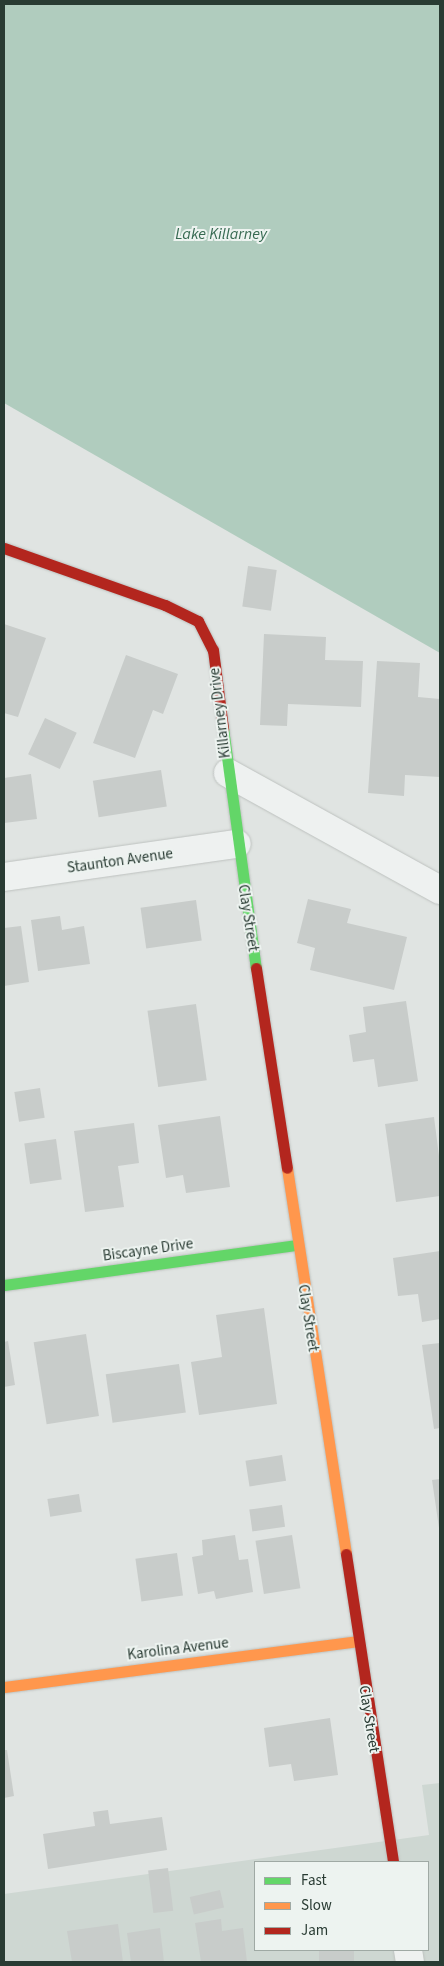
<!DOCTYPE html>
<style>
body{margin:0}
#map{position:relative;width:444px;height:1966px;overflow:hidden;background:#e0e4e2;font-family:"Source Sans 3",sans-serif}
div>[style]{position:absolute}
.built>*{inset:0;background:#ced7d2}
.water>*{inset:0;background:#b0ccbe}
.building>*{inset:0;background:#c8ccca;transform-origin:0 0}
.roads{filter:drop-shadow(0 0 1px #bdc1bf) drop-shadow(0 0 1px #bdc1bf)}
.street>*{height:28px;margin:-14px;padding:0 14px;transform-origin:14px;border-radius:14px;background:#eef1f0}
.fast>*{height:11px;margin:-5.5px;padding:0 5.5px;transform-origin:5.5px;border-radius:5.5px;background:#63d668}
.slow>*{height:11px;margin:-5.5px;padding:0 5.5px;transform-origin:5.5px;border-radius:5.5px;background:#ff974d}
.jam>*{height:11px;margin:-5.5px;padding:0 5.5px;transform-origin:5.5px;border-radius:5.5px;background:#b3261e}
span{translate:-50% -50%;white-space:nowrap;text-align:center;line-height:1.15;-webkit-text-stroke:4px #edf3f0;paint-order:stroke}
.street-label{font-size:15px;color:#293b33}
.water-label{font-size:16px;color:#376a52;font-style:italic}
.frame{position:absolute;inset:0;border:5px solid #293b33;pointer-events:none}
.legend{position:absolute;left:254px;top:1861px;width:175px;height:90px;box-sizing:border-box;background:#edf3f0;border:1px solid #9fa9a4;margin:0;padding:6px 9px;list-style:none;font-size:15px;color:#293b33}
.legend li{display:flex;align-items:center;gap:10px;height:25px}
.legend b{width:25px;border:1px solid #9fa9a4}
</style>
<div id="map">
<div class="built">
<div style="clip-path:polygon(evenodd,440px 1783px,440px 1962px,4px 1962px,4px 1894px,429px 1835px,422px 1785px,440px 1783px,255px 1862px,428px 1862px,428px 1950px,255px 1950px,255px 1862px)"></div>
</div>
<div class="water">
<div style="clip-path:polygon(4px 4px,440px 4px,440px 653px,4px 403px)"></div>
</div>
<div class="building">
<div style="left:248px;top:566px;width:29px;height:41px;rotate:8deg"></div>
<div style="clip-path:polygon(4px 624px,46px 638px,18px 717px,4px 713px)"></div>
<div style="clip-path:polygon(264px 634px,326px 637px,325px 660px,363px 661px,361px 707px,288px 704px,287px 726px,260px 725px)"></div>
<div style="clip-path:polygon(126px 655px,178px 674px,163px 714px,153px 710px,135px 758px,93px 743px)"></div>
<div style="clip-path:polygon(377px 661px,420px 663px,418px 697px,440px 699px,440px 777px,405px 775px,404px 796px,368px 793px)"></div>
<div style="left:45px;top:718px;width:35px;height:40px;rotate:25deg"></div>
<div style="left:161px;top:770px;width:37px;height:69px;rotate:81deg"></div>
<div style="clip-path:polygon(31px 774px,37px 819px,4px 823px,4px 778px)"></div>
<div style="clip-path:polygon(308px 899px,351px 909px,347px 923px,407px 937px,394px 990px,310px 970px,315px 948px,297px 943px)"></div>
<div style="left:196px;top:900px;width:41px;height:56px;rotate:82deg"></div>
<div style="clip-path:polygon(60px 916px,62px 930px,84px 926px,90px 964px,38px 971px,31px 920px)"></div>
<div style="clip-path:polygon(21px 926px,29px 982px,4px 986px,4px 928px)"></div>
<div style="clip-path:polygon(406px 1001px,418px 1081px,378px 1087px,374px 1059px,353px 1062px,349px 1035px,366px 1032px,363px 1007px)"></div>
<div style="left:196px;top:1004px;width:77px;height:49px;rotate:82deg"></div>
<div style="left:40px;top:1088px;width:30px;height:26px;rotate:81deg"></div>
<div style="clip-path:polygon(220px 1116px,230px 1187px,186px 1193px,183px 1175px,166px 1178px,158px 1125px)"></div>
<div style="clip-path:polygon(434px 1117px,440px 1164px,440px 1196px,396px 1202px,385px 1124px)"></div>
<div style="clip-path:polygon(134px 1123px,139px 1163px,118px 1166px,124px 1207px,85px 1212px,74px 1131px)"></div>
<div style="left:56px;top:1139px;width:41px;height:32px;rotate:82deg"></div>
<div style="clip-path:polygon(440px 1251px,440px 1319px,422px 1322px,418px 1294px,398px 1296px,393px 1258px)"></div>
<div style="clip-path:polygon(264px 1308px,277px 1404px,199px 1415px,191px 1362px,222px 1357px,216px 1315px)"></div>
<div style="left:86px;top:1334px;width:83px;height:53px;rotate:81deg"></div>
<div style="clip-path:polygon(8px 1341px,15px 1385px,4px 1387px,4px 1342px)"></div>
<div style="clip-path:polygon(440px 1343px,440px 1428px,434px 1429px,422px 1345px)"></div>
<div style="left:179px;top:1364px;width:49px;height:74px;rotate:82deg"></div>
<div style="left:282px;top:1455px;width:26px;height:37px;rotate:81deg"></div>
<div style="clip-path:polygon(440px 1479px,440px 1528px,439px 1528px,432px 1480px)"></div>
<div style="left:79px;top:1494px;width:18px;height:32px;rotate:81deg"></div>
<div style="left:282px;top:1505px;width:22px;height:33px;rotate:82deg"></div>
<div style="clip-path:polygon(235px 1535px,239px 1560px,248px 1559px,253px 1592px,216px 1599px,214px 1591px,198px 1594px,192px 1557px,203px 1555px,202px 1540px)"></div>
<div style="left:292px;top:1535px;width:54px;height:37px;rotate:81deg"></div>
<div style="left:177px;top:1553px;width:43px;height:42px;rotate:82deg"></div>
<div style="clip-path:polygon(330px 1718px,338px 1775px,294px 1781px,291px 1764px,269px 1767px,264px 1728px)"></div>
<div style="clip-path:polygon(4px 1750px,7px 1750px,14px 1796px,4px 1798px)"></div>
<div style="clip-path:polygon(108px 1810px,110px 1824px,162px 1817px,167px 1850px,48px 1869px,43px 1834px,95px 1826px,93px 1812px)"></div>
<div style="left:168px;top:1868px;width:43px;height:20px;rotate:83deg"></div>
<div style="left:220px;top:1890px;width:18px;height:31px;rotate:77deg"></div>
<div style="clip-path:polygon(221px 1919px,222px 1931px,243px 1928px,247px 1962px,201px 1962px,195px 1923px)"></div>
<div style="clip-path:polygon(118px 1924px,123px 1962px,72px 1962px,67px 1931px)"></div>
<div style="clip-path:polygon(160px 1928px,164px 1962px,131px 1962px,127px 1933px)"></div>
<div style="left:319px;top:1950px;width:35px;height:12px"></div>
</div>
<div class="roads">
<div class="street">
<div style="left:228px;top:773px;width:242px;rotate:28.9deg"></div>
<div style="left:4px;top:877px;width:235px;rotate:-8.1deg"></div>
<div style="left:408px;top:1950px;width:12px;rotate:81deg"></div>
</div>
<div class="fast">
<div style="left:223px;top:728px;width:242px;rotate:82.2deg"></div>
<div style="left:4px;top:1285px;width:296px;rotate:-7.8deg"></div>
</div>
<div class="slow">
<div style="left:287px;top:1168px;width:390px;rotate:81.3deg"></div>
<div style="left:4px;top:1687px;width:356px;rotate:-7.4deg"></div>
</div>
<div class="jam">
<div style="left:4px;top:548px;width:171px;rotate:19.5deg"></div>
<div style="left:165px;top:605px;width:37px;rotate:26deg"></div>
<div style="left:198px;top:621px;width:33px;rotate:63deg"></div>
<div style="left:213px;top:650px;width:79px;rotate:82.7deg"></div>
<div style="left:256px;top:968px;width:202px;rotate:81.2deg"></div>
<div style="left:346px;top:1554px;width:312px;rotate:81.3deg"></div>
</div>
</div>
<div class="street-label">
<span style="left:220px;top:713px;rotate:-97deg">Killarney Drive</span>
<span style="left:120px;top:861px;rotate:-8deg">Staunton Avenue</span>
<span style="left:248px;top:918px;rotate:81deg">Clay Street</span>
<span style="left:148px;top:1250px;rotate:-8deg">Biscayne Drive</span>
<span style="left:308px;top:1318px;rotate:81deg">Clay Street</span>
<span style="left:178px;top:1649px;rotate:-7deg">Karolina Avenue</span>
<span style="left:369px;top:1719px;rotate:81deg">Clay Street</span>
</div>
<div class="water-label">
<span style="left:221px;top:234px">Lake Killarney</span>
</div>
<div class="frame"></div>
<ul class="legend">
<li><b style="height:6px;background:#63d668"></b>Fast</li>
<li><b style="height:6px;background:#ff974d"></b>Slow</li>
<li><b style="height:6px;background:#b3261e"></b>Jam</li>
</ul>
</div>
